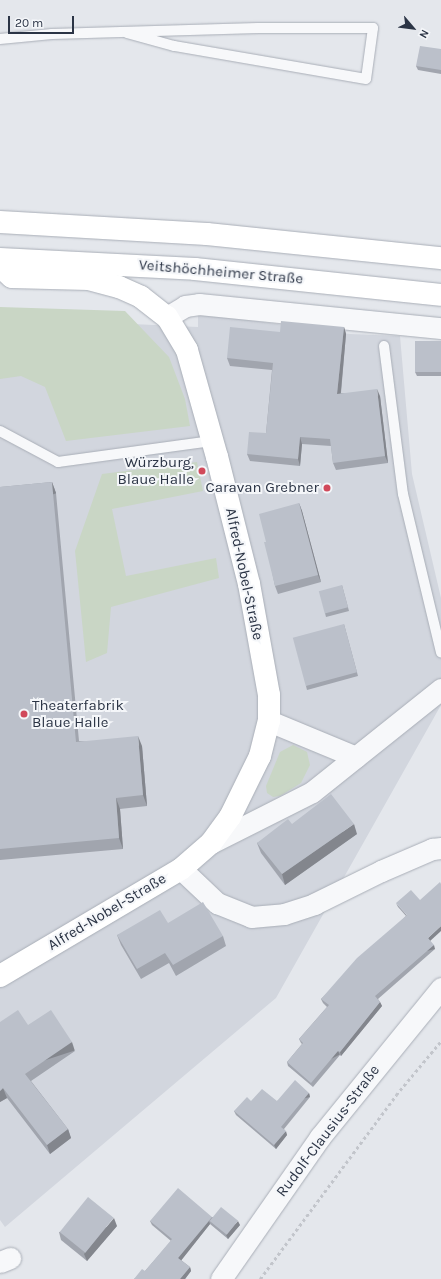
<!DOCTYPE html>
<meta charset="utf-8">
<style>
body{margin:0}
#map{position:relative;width:441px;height:1279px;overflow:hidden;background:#e4e7ec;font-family:Karla,sans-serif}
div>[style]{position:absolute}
.built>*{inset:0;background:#d2d6de}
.green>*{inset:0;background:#c9d6c5}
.path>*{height:2.5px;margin-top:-1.25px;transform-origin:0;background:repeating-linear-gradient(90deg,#c2c5cb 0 3px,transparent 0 6px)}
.roads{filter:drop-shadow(0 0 1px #a9aeb7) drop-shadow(0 0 1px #a9aeb7)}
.lane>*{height:10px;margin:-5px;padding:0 5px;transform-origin:5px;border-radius:5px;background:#f7f8fa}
.street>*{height:21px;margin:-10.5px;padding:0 10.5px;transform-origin:10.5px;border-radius:10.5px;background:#f7f8fa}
.secondary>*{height:22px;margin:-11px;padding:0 11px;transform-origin:11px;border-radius:11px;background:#fff}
.highway>*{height:22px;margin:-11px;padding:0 11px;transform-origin:11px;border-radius:11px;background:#fff}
.wall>*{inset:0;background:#a1a5ae}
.shaded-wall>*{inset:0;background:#83868d;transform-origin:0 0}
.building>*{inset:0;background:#bbc0ca;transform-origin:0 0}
.dots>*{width:11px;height:11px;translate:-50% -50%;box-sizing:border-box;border:2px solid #f4f6f9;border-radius:50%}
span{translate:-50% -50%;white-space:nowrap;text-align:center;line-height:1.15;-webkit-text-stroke:4px #f4f6f9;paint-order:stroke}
.street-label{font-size:15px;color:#2b3445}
.poi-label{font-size:15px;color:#2b3445}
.right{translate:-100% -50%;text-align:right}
.left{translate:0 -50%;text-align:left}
.north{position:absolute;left:393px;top:8px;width:40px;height:40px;-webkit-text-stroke:3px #f4f6f9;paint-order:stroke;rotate:118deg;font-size:11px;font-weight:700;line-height:16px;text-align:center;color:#2b3445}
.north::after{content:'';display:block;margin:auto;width:14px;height:18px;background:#2b3445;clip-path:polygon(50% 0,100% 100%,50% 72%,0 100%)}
.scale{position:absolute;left:8px;top:16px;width:66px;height:18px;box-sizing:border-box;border:2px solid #2b3445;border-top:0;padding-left:5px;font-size:12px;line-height:14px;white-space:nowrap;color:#2b3445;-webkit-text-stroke:3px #f4f6f9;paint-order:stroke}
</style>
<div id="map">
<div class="built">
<div style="clip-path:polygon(198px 313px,350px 334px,400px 336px,412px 474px,441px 598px,441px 705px,276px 998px,5px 1227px,0 1220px,0 318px,198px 327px)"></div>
</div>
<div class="green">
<div style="clip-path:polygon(0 307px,125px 311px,169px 357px,185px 399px,190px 426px,66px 441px,45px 387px,21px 376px,0 379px)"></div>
<div style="clip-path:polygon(197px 462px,203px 491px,112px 509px,126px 576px,216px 558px,219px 578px,111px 607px,107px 653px,86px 662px,75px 551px,102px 474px)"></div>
<div style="clip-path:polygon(293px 745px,307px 752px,310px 765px,301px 783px,280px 796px,273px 797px,267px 793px,266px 786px,280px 752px)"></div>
</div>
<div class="path">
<div style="left:260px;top:1279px;width:229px;rotate:-53.5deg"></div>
<div style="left:396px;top:1095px;width:70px;rotate:-50.2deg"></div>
</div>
<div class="roads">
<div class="lane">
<div style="left:0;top:39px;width:52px;rotate:-5.5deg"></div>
<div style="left:52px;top:34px;width:206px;rotate:-1.7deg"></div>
<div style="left:258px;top:28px;width:115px"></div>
<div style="left:373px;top:28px;width:51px;rotate:97.8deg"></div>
<div style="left:366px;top:79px;width:195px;rotate:-170.2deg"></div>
<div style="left:174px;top:46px;width:49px;rotate:-164.5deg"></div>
<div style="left:384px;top:346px;width:149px;rotate:82.7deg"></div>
<div style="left:403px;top:494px;width:163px;rotate:76.5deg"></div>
<div style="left:0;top:431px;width:66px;rotate:28.1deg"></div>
<div style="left:58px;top:462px;width:155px;rotate:-7.8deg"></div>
</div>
<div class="street">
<div style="left:167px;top:317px;width:21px;rotate:-31deg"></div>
<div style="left:185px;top:306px;width:14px;rotate:-8deg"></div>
<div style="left:199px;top:304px;width:243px;rotate:5.7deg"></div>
<div style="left:269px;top:721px;width:94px;rotate:22.5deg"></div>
<div style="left:211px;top:843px;width:113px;rotate:-26.8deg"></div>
<div style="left:312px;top:792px;width:165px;rotate:-38.6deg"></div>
<div style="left:181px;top:869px;width:50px;rotate:43.4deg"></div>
<div style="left:217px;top:903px;width:37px;rotate:22deg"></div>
<div style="left:251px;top:917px;width:33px;rotate:-5deg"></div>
<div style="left:284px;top:914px;width:32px;rotate:-18deg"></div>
<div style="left:314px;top:904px;width:75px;rotate:-26.2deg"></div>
<div style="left:381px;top:871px;width:56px;rotate:-23.3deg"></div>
<div style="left:432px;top:849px;width:9px;rotate:-6deg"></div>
<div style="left:0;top:1262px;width:11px;rotate:-22deg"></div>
<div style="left:221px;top:1279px;width:173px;rotate:-55.1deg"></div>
<div style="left:320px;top:1137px;width:192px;rotate:-50.9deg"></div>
</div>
<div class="secondary">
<div style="left:0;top:976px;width:210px;rotate:-30.6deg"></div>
<div style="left:181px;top:869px;width:40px;rotate:-41deg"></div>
<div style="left:211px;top:843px;width:32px;rotate:-54deg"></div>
<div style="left:230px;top:817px;width:68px;rotate:-63.8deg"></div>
<div style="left:260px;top:756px;width:36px;rotate:-76deg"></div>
<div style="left:269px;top:721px;width:26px;rotate:-90deg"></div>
<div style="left:269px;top:695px;width:113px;rotate:-100.2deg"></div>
<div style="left:249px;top:584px;width:131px;rotate:-104.1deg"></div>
<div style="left:217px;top:457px;width:111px;rotate:-105.7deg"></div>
<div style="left:187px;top:350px;width:39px;rotate:-121deg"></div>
</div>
<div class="highway">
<div style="left:0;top:222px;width:207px;rotate:3.3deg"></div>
<div style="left:207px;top:234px;width:235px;rotate:5.9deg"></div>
<div style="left:0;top:259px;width:195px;rotate:2.9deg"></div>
<div style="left:195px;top:269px;width:247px;rotate:6deg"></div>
<div style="left:0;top:266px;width:16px;rotate:43deg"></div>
<div style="left:12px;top:277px;width:77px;rotate:1.5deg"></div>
<div style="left:89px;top:279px;width:31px;rotate:15deg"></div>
<div style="left:119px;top:287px;width:24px;rotate:24deg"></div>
<div style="left:141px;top:297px;width:33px;rotate:38deg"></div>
</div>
</div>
<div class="wall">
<div style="clip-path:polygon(441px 49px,441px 74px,418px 70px,416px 66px)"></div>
<div style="clip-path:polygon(344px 327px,346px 334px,341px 393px,380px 396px,388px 463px,336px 470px,333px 463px,331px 446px,302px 444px,300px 466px,250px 461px,247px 454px,266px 433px,272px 370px,230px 366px,227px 358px,280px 332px)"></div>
<div style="clip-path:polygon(441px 341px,441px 376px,417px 376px,415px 372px)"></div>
<div style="clip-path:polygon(52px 482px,56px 493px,79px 741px,142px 746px,147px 806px,120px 809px,123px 849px,0 860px,0 487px)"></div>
<div style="clip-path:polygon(299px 503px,302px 511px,321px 582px,278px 594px,275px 586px,266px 542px)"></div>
<div style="clip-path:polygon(342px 585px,349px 611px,326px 617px,325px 613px)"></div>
<div style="clip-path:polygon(344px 624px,358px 676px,307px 690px,306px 686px)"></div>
<div style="clip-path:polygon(292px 824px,357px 834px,285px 885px,261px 853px,257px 843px)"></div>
<div style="clip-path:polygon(396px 903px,430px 941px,435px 949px,378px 999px,380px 1002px,382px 1006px,341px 1056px,340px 1055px,313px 1087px,288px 1066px,287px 1062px,302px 1044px,301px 1043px,299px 1039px,327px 1007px,323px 1003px,321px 999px,406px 916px,398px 907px)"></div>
<div style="clip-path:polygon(168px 923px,223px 936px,226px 946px,176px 976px,169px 963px,141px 979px,121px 945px,117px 935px)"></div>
<div style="clip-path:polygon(0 1022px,28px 1025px,75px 1051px,31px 1081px,68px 1129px,71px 1138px,50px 1154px,7px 1098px,0 1102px)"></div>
<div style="clip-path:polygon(309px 1093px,310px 1097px,284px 1129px,287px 1135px,276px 1149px,236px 1115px,234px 1111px,277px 1101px)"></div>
<div style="clip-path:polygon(212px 1217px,240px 1225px,228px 1239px,210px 1224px,181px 1260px,190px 1267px,191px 1271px,185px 1279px,134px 1279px,145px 1271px,171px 1241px,152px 1225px,150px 1221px)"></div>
<div style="clip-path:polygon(117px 1226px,87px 1261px,61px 1240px,59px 1232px)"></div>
</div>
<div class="shaded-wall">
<div style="clip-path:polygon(344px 327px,346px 334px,340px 401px,337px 394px)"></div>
<div style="clip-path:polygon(377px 389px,380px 396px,388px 463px,385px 456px)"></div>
<div style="clip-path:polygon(300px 437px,302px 444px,300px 466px,298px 459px)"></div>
<div style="left:52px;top:482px;width:12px;height:261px;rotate:70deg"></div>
<div style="clip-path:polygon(299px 503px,302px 511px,321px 582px,318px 575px)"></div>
<div style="clip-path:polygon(138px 736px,142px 746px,147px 806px,143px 795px)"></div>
<div style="clip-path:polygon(116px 798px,120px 809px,123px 849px,119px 838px)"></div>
<div style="clip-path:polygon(354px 824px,357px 834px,285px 885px,282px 874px)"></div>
<div style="clip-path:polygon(441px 926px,441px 931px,429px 942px,428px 938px)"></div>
<div style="left:434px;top:945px;width:4px;height:78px;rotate:76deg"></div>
<div style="clip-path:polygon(380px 1002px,382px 1006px,341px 1056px,340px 1052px)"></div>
<div style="left:72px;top:1042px;width:9px;height:57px;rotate:72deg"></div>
<div style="left:338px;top:1051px;width:4px;height:42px;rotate:63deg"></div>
<div style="clip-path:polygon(3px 1088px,7px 1098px,0 1102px,0 1091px)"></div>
<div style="left:309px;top:1093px;width:4px;height:44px;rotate:76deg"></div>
<div style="clip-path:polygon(68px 1129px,71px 1138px,50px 1154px,47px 1145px)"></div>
<div style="clip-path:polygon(286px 1131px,287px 1135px,276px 1149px,274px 1145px)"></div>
<div style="clip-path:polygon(114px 1218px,117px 1226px,87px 1261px,84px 1254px)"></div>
<div style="clip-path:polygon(209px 1221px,210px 1224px,180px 1262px,178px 1258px)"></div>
<div style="clip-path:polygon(238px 1221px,240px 1225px,228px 1239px,226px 1235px)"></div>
<div style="clip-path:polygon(190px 1267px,191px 1271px,185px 1279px,180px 1279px)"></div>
</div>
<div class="building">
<div style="clip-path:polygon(420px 46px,441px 49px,441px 70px,416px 66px)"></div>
<div style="clip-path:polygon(281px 321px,344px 327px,337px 394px,377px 389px,385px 456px,333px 463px,330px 439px,300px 437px,298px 459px,247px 454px,249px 432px,266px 433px,273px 363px,227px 358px,230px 327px,280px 332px)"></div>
<div style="left:415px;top:341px;width:26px;height:31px"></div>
<div style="clip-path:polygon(52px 482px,76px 742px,138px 736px,143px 795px,116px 798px,119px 838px,0 849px,0 487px)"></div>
<div style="clip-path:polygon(299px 503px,318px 575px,275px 586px,264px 542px,266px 542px,259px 514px)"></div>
<div style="left:342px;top:585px;width:23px;height:24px;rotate:75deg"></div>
<div style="left:344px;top:624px;width:50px;height:53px;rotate:75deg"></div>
<div style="clip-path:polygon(331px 794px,354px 824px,282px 874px,257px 843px,288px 819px,292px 824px)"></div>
<div style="clip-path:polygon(440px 882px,441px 884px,441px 926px,428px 938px,434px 945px,375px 996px,380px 1002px,340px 1052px,338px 1051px,311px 1083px,287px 1062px,303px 1043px,299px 1039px,329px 1005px,321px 999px,357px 958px,407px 915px,396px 903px,411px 890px,420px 900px)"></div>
<div style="clip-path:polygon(203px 902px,223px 936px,173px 965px,165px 953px,137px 969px,117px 935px,160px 910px,168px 923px)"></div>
<div style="clip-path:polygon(18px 1010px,28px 1025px,51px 1010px,72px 1042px,25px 1074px,68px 1129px,47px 1145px,3px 1088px,0 1091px,0 1022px)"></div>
<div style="clip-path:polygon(295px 1080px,309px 1093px,281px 1127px,286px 1131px,274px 1145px,234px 1111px,247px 1097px,251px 1101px,262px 1089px,277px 1101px)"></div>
<div style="clip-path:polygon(178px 1188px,212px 1217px,178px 1258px,190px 1267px,180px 1279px,134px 1279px,142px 1269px,145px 1271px,172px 1239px,150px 1221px)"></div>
<div style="left:88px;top:1197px;width:33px;height:45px;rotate:39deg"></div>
<div style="left:221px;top:1207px;width:22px;height:18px;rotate:39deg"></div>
</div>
<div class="dots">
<div style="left:202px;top:471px;background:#d1495b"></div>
<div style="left:327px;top:488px;background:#d1495b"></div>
<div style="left:24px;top:714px;background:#d1495b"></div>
</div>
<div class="street-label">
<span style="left:221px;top:272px;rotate:5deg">Veitshöchheimer Straße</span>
<span style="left:244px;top:574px;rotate:78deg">Alfred-Nobel-Straße</span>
<span style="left:107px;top:912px;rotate:-31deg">Alfred-Nobel-Straße</span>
<span style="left:328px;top:1131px;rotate:-53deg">Rudolf-Clausius-Straße</span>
</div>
<div class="poi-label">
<span class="right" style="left:194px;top:471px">Würzburg,<br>Blaue Halle</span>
<span class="right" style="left:319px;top:488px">Caravan Grebner</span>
<span class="left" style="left:32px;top:714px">Theaterfabrik<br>Blaue Halle</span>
</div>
<div class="north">N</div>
<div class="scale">20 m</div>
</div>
